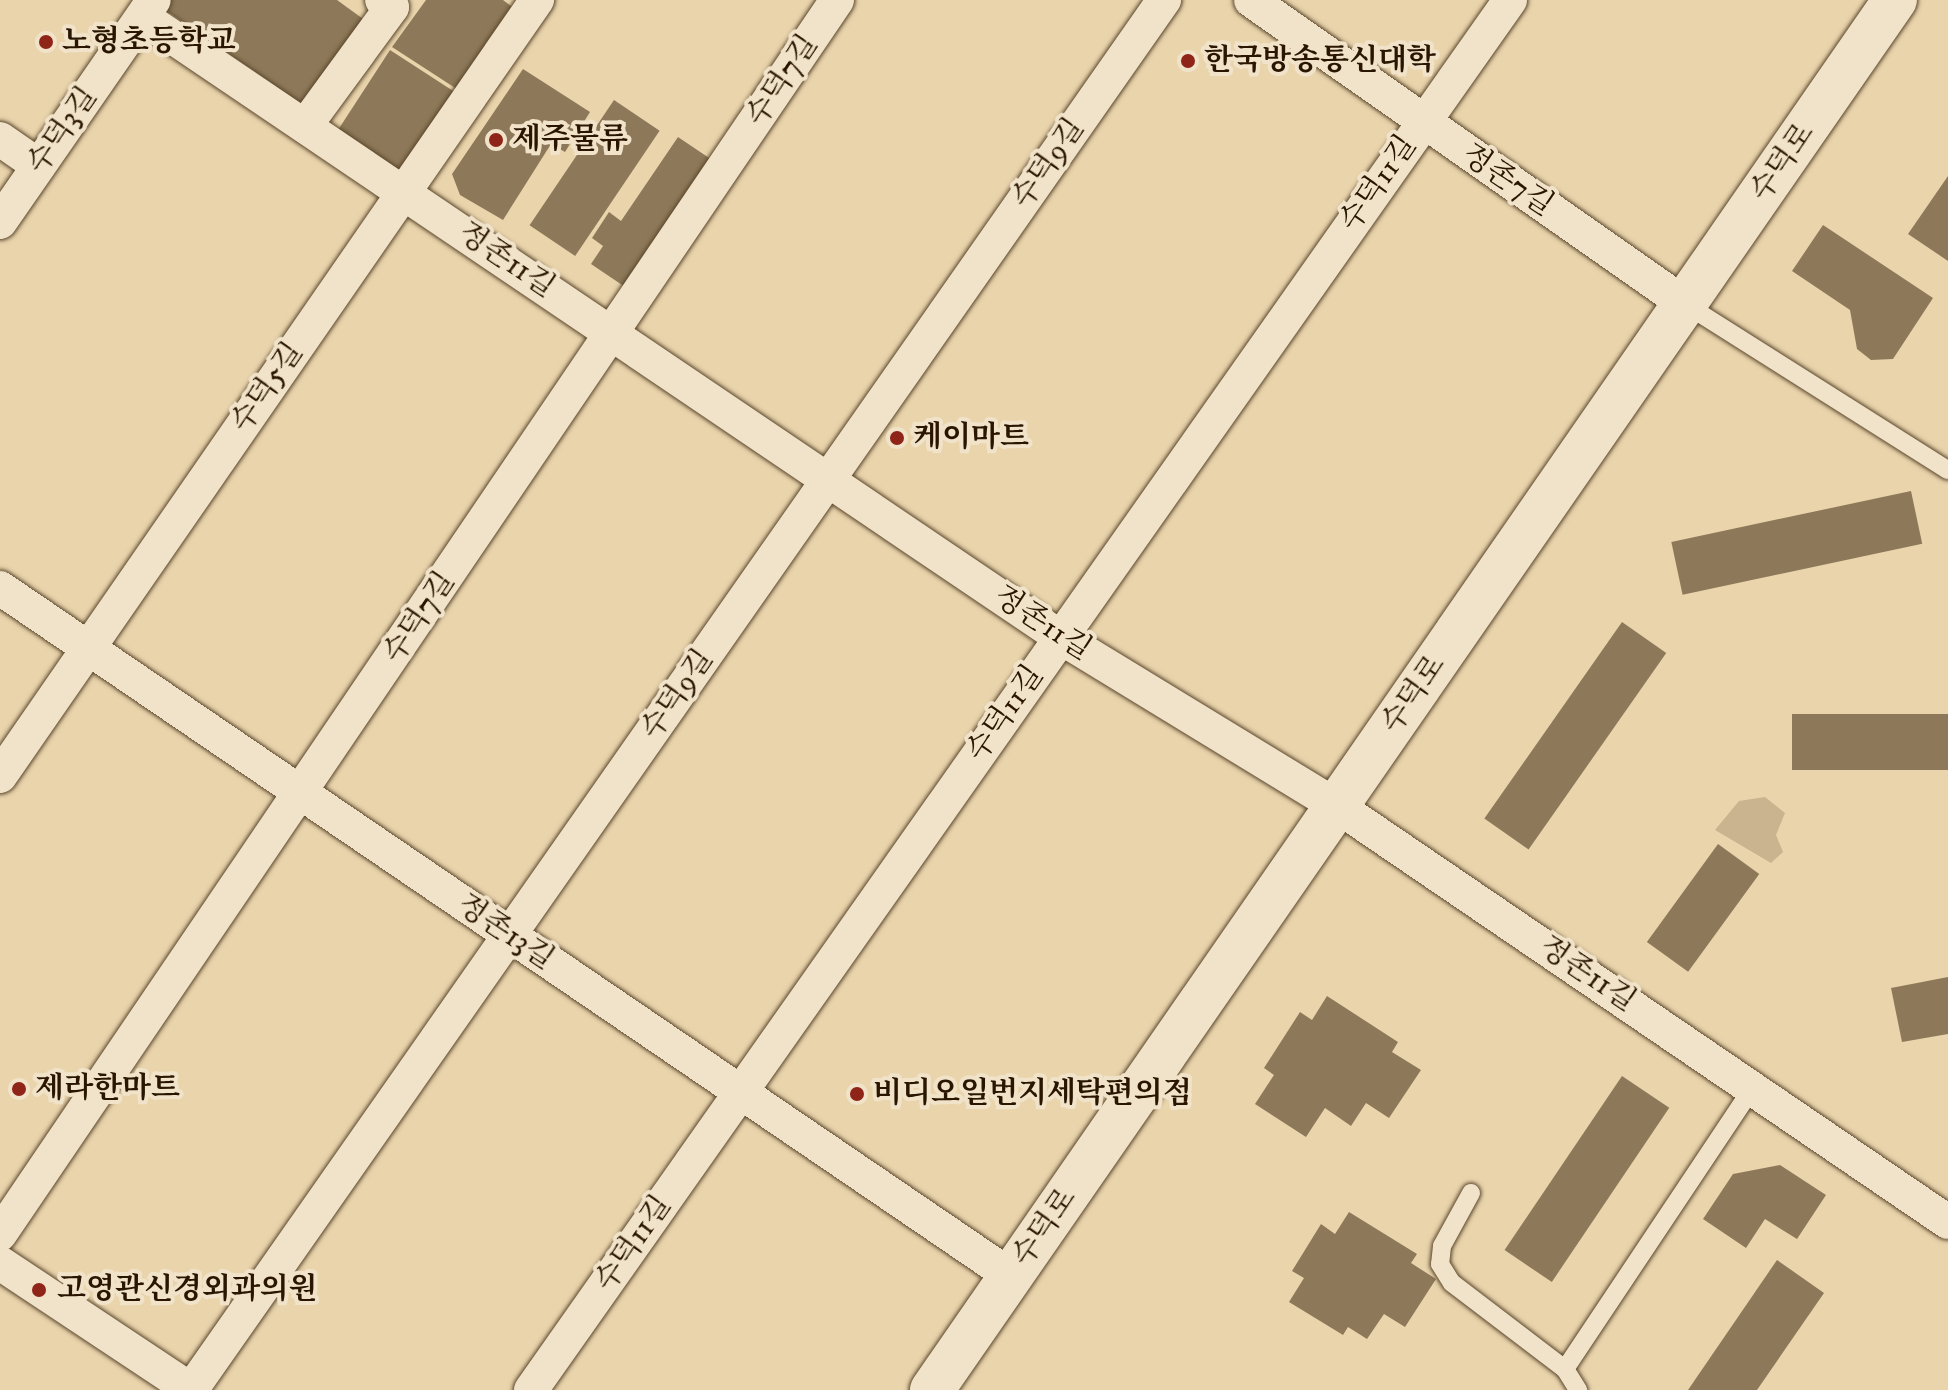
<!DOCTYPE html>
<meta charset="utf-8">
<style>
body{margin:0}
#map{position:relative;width:1948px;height:1390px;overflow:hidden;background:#e9d4ac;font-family:"IM FELL DW Pica","Noto Serif KR",serif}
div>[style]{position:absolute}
.green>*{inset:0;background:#c9b48f}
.building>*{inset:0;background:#8d7959;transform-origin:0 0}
.roads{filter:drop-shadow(0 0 2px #5a462b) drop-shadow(0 0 2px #5a462b)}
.service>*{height:18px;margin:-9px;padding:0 9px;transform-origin:9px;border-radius:9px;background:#f1e3c9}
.minor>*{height:34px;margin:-17px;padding:0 17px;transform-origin:17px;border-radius:17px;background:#f1e3c9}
.secondary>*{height:44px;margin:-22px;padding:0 22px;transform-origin:22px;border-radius:22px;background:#f1e3c9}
.dots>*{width:22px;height:22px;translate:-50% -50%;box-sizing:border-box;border:4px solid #f1e3c9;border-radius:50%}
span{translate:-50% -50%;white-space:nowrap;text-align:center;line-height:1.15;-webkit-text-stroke:8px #f1e3c9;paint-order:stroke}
.poi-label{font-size:30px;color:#2a1600;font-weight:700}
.left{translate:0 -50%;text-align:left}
.street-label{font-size:30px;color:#2a1600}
</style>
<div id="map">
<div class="green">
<div style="clip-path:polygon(1765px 797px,1785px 813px,1776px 835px,1783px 852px,1771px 863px,1715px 830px,1739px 801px)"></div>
</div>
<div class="building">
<div style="clip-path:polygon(169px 0,337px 0,370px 24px,303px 105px,164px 9px)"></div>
<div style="clip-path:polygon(426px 0,503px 0,522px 14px,463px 93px,392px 47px)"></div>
<div style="left:390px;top:50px;width:85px;height:108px;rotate:33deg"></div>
<div style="clip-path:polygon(523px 69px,590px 112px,565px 152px,551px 144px,503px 220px,460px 195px,452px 174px)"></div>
<div style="left:614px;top:100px;width:55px;height:151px;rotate:34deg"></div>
<div style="clip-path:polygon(678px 137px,718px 164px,631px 291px,591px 264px,603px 246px,592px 238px,609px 212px,621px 221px)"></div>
<div style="clip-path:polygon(1948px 176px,1948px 261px,1908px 234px)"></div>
<div style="clip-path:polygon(1823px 225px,1933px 298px,1893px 359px,1871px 360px,1857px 349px,1850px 310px,1792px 271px)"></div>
<div style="left:1911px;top:491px;width:54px;height:245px;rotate:78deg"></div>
<div style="left:1622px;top:622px;width:54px;height:240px;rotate:35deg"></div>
<div style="left:1948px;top:714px;width:56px;height:156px;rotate:90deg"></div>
<div style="left:1718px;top:844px;width:51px;height:121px;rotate:36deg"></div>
<div style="clip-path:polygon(1948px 977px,1948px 1034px,1902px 1042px,1891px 988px)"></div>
<div style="clip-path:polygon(1327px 996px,1398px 1042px,1392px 1052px,1421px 1070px,1389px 1118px,1366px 1103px,1351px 1126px,1325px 1108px,1306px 1137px,1255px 1104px,1274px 1075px,1264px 1068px,1300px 1012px,1312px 1020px)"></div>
<div style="left:1622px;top:1076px;width:57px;height:210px;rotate:34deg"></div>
<div style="clip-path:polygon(1780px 1165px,1826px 1195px,1797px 1239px,1765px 1219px,1746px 1248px,1703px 1219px,1733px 1174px)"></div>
<div style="clip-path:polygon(1349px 1212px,1417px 1254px,1411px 1263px,1436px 1279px,1405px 1327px,1384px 1314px,1367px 1339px,1348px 1327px,1343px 1335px,1289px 1302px,1304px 1278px,1292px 1271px,1321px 1224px,1335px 1234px)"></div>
<div style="clip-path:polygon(1777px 1260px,1824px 1293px,1757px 1390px,1688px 1390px)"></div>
</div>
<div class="roads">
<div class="service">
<div style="left:1685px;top:304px;width:311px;rotate:32.3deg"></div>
<div style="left:1471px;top:1193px;width:60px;rotate:118.7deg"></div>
<div style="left:1442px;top:1246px;width:18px;rotate:96deg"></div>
<div style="left:1440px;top:1264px;width:22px;rotate:58deg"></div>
<div style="left:1452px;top:1283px;width:142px;rotate:37.3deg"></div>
<div style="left:1565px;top:1369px;width:25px;rotate:58deg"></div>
<div style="left:1565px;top:1369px;width:339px;rotate:-56.3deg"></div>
</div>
<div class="minor">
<div style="left:1251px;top:0;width:530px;rotate:35.01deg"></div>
<div style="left:143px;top:17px;width:1107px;rotate:34.06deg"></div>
<div style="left:1060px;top:637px;width:324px;rotate:31.4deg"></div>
<div style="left:1337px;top:806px;width:739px;rotate:34.25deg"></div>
<div style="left:305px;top:126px;width:147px;rotate:-53.8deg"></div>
<div style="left:392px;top:7px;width:12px;rotate:-145deg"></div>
<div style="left:0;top:139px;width:47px;rotate:34.7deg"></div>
<div style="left:0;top:222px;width:270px;rotate:-55.3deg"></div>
<div style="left:0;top:588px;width:1223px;rotate:34.24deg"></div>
<div style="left:0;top:776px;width:944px;rotate:-55.32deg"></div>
<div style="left:0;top:1234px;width:1491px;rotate:-55.85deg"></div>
<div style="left:0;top:1263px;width:229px;rotate:33.6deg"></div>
<div style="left:191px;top:1390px;width:1697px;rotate:-55.01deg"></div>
<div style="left:531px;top:1390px;width:1700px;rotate:-54.84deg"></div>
</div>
<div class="secondary">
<div style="left:932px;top:1390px;width:1691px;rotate:-55.29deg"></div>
</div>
</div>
<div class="dots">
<div style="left:46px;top:42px;background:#8f2418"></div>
<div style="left:1188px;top:61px;background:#8f2418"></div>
<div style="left:496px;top:140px;background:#8f2418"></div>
<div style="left:897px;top:438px;background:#8f2418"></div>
<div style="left:19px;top:1089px;background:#8f2418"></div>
<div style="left:857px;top:1094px;background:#8f2418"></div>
<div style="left:39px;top:1290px;background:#8f2418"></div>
</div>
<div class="poi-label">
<span class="left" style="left:62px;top:42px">노형초등학교</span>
<span class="left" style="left:1204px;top:61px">한국방송통신대학</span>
<span class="left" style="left:512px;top:140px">제주물류</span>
<span class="left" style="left:913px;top:438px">케이마트</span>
<span class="left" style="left:35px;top:1089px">제라한마트</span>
<span class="left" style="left:873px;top:1094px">비디오일번지세탁편의점</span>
<span class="left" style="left:57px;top:1290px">고영관신경외과의원</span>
</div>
<div class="street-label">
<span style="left:783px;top:81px;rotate:-56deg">수덕7길</span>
<span style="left:63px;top:131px;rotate:-55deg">수덕3길</span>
<span style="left:1783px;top:163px;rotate:-55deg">수덕로</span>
<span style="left:1049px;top:164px;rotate:-55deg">수덕9길</span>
<span style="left:1507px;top:181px;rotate:34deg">정존7길</span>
<span style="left:1379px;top:184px;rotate:-55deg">수덕11길</span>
<span style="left:506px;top:261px;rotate:34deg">정존11길</span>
<span style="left:268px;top:388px;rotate:-55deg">수덕5길</span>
<span style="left:420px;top:618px;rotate:-56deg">수덕7길</span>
<span style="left:1042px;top:624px;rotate:33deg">정존11길</span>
<span style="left:678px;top:695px;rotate:-55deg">수덕9길</span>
<span style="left:1414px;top:695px;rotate:-55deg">수덕로</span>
<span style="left:1006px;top:714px;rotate:-55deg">수덕11길</span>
<span style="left:505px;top:933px;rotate:34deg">정존13길</span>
<span style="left:1587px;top:975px;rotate:34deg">정존11길</span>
<span style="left:1045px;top:1228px;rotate:-55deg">수덕로</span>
<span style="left:634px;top:1244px;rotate:-55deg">수덕11길</span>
</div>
</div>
